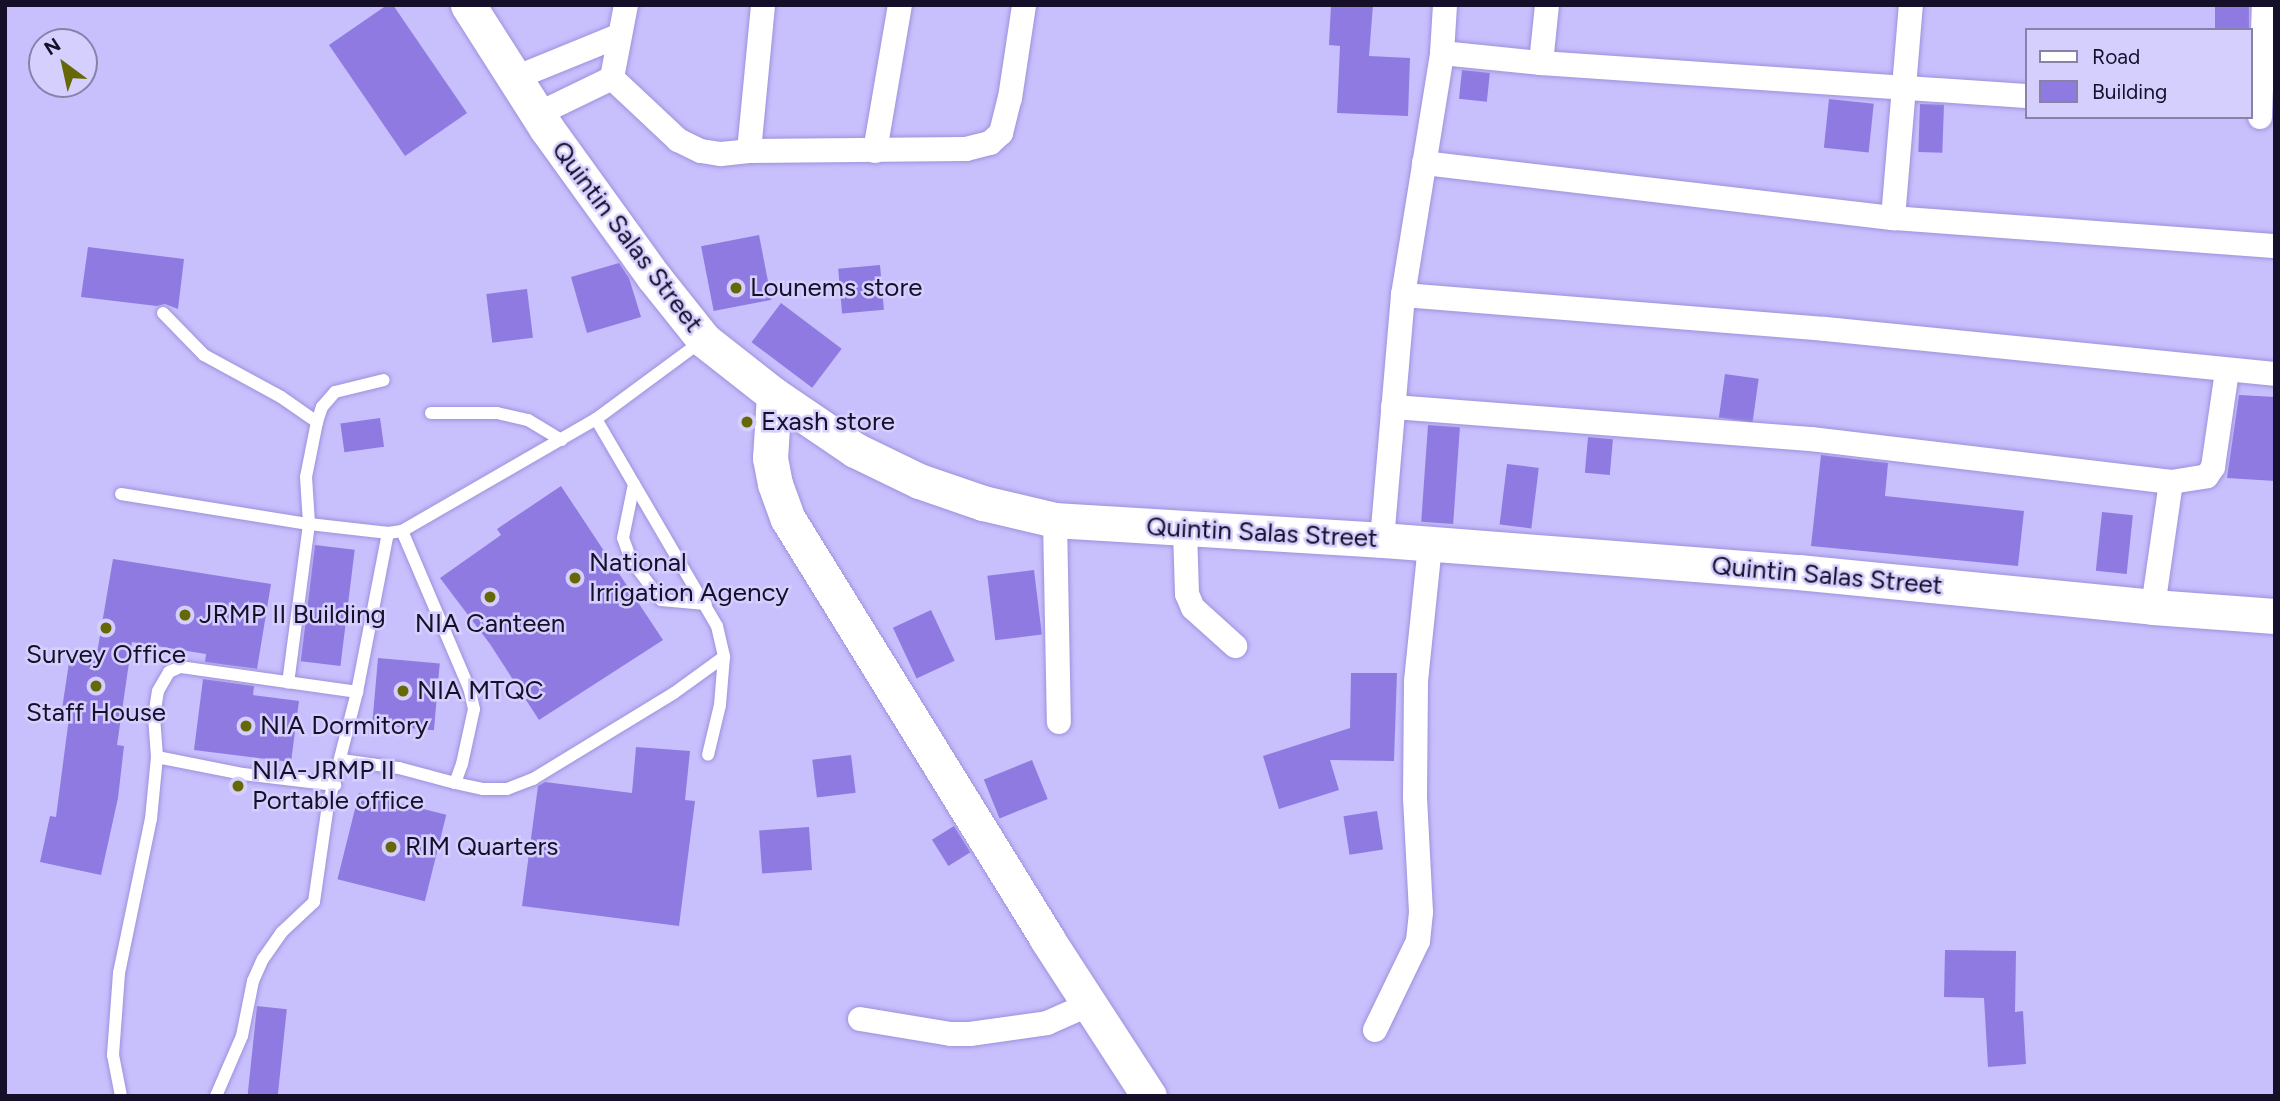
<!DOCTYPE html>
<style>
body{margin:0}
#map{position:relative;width:2280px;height:1101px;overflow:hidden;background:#c8bffd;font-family:Figtree,sans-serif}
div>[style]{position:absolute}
.building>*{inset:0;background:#8f7ae1;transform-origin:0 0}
.roads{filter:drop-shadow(0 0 2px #9e91dc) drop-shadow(0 0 2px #9e91dc)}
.lane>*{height:12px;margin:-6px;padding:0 6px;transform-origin:6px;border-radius:6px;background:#fff}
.street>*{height:24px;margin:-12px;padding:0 12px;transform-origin:12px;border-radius:12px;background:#fff}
.secondary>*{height:35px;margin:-17.5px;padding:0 17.5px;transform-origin:17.5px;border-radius:17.5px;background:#fff}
.dots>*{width:19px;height:19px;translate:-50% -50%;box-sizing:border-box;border:4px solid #d5cffe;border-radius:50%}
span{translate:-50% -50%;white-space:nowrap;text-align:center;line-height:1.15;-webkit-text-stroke:5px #d5cffe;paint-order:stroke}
.street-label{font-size:26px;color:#150f2a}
.poi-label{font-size:26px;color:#150f2a}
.left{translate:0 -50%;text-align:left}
.frame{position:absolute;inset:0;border:7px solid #150f2a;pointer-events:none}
.legend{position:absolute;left:2025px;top:28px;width:228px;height:91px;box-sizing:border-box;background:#d5cffe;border:2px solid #8882a9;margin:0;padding:9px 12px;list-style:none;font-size:21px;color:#150f2a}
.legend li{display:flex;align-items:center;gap:14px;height:35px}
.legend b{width:35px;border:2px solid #8882a9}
.north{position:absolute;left:28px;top:28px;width:70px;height:70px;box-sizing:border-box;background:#d5cffe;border:2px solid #8882a9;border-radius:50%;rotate:327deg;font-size:19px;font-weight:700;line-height:28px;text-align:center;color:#150f2a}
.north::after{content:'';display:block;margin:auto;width:24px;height:32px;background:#666806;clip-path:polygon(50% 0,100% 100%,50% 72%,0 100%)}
</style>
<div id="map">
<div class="building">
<div style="clip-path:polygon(387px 5px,393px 5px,467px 113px,405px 156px,329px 45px)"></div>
<div style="clip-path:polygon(1331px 5px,1373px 5px,1369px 56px,1410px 58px,1408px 116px,1337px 113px,1340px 46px,1329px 45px)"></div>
<div style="left:2215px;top:5px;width:34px;height:25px"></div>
<div style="left:1462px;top:70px;width:28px;height:29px;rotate:6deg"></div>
<div style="left:1829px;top:99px;width:45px;height:49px;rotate:6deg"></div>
<div style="left:1920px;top:104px;width:24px;height:48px;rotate:2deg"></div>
<div style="left:759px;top:235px;width:66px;height:59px;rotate:79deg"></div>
<div style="clip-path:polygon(88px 247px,184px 259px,178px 309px,165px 304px,157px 306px,81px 297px)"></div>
<div style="clip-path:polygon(619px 263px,629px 278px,641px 317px,587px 333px,571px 277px)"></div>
<div style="left:880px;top:265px;width:45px;height:42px;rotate:85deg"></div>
<div style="left:527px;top:289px;width:49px;height:41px;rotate:83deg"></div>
<div style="left:781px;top:303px;width:76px;height:49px;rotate:37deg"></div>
<div style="left:1725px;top:374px;width:34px;height:44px;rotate:8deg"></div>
<div style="clip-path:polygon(2239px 395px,2275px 397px,2275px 481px,2227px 478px)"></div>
<div style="left:380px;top:418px;width:29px;height:40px;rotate:82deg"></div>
<div style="left:1428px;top:425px;width:32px;height:97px;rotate:4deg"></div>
<div style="left:1588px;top:437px;width:25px;height:36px;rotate:5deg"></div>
<div style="clip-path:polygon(1821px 455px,1888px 463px,1885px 496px,2024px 511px,2018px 566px,1811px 546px)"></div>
<div style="left:1507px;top:464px;width:32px;height:61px;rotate:7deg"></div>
<div style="clip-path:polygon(561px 486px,663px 640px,539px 720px,490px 644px,440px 578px,501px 535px,497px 529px)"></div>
<div style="left:2102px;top:512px;width:31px;height:59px;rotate:6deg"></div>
<div style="left:315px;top:545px;width:40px;height:117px;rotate:7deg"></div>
<div style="clip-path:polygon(113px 559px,271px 584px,257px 669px,205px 662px,206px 654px,132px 642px,117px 745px,124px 746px,118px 798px,101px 875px,40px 862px,50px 816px,56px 817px,70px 710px,62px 709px,70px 656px,96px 659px)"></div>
<div style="left:1034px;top:570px;width:65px;height:47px;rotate:83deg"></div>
<div style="left:931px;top:610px;width:56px;height:42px;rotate:65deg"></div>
<div style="left:378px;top:658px;width:62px;height:67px;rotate:5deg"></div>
<div style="clip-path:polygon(1351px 673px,1397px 673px,1394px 761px,1330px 760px,1339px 790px,1279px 809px,1263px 756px,1350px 728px)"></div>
<div style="clip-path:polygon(203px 679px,254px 686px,253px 695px,299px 701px,291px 762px,194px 750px)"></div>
<div style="clip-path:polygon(636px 747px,690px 751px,685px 800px,695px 801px,679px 926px,522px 906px,538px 786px,545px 782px,632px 793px)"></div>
<div style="left:851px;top:755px;width:38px;height:39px;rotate:83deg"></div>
<div style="left:1032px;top:760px;width:42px;height:52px;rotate:68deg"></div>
<div style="left:359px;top:793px;width:90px;height:89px;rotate:14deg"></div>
<div style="left:1377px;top:811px;width:39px;height:34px;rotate:81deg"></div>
<div style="left:954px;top:826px;width:31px;height:26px;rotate:58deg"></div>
<div style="left:809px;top:827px;width:43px;height:50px;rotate:86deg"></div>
<div style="clip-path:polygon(1945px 950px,2016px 951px,2015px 1012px,2023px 1011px,2026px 1064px,1988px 1067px,1984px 998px,1944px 997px)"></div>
<div style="left:257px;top:1006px;width:30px;height:91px;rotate:6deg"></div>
</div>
<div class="roads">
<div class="lane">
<div style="left:163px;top:313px;width:59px;rotate:45.7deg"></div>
<div style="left:204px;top:355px;width:88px;rotate:28.6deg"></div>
<div style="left:281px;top:397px;width:44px;rotate:34.8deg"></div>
<div style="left:317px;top:422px;width:56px;rotate:101.3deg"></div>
<div style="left:306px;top:477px;width:47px;rotate:86.3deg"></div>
<div style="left:309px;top:524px;width:160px;rotate:97.5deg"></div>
<div style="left:431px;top:413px;width:66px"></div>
<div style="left:497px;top:413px;width:32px;rotate:13deg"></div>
<div style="left:528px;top:420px;width:39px;rotate:31deg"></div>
<div style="left:596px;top:419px;width:240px;rotate:59.7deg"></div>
<div style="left:717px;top:626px;width:32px;rotate:77deg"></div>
<div style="left:724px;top:657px;width:48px;rotate:94.8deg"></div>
<div style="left:720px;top:705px;width:51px;rotate:103.5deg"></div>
<div style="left:317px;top:422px;width:16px;rotate:-72deg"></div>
<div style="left:322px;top:407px;width:20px;rotate:-49deg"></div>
<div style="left:335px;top:392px;width:50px;rotate:-13.8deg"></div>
<div style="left:634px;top:484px;width:55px;rotate:101.5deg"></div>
<div style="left:623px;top:538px;width:23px;rotate:70deg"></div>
<div style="left:631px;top:560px;width:50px;rotate:53.1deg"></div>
<div style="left:661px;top:600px;width:45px;rotate:5.1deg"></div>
<div style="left:121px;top:494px;width:190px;rotate:9.1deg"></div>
<div style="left:309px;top:524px;width:80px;rotate:6.5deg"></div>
<div style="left:388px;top:533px;width:14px;rotate:-8deg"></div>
<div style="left:402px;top:531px;width:224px;rotate:-30deg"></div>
<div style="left:596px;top:419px;width:133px;rotate:-36.4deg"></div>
<div style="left:157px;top:757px;width:41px;rotate:-94.2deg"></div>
<div style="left:154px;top:716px;width:25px;rotate:-81deg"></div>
<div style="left:158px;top:691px;width:22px;rotate:-60deg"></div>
<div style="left:169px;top:672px;width:12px;rotate:-24deg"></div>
<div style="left:180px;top:667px;width:179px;rotate:8deg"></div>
<div style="left:342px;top:760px;width:58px;rotate:8deg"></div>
<div style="left:399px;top:768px;width:58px;rotate:15deg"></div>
<div style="left:455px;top:783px;width:20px;rotate:-70deg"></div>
<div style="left:462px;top:764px;width:56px;rotate:-77.7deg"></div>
<div style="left:474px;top:709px;width:22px;rotate:-103deg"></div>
<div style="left:469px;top:688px;width:171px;rotate:-113.1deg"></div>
<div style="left:455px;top:783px;width:29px;rotate:12deg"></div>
<div style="left:483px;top:789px;width:24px"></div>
<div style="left:507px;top:789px;width:28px;rotate:-21deg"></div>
<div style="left:533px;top:779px;width:165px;rotate:-31.4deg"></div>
<div style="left:674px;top:693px;width:62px;rotate:-35.8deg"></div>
<div style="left:121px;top:1096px;width:42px;rotate:-101deg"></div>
<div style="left:113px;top:1055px;width:82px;rotate:-85.8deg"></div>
<div style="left:119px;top:973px;width:157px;rotate:-78.3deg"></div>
<div style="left:151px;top:819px;width:62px;rotate:-84.5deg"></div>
<div style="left:157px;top:757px;width:88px;rotate:11.2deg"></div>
<div style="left:243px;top:774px;width:93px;rotate:6.8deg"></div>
<div style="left:216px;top:1096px;width:65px;rotate:-66.6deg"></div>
<div style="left:242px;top:1036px;width:56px;rotate:-78.7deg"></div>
<div style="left:253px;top:981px;width:24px;rotate:-66deg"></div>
<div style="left:263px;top:959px;width:33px;rotate:-55deg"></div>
<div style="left:282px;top:932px;width:44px;rotate:-43.2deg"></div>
<div style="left:314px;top:902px;width:98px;rotate:-81.8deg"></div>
<div style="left:328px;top:805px;width:117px;rotate:-75.6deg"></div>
<div style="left:357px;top:692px;width:162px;rotate:-79deg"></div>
</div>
<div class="street">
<div style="left:626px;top:5px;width:74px;rotate:100.9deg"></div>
<div style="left:612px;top:78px;width:91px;rotate:43.2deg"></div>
<div style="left:678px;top:140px;width:25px;rotate:26deg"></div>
<div style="left:701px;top:151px;width:20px;rotate:9deg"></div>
<div style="left:721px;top:154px;width:28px;rotate:-6deg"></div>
<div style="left:749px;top:151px;width:147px;rotate:-84.5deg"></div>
<div style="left:1442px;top:53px;width:100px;rotate:5.8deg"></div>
<div style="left:1541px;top:63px;width:486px;rotate:3.9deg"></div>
<div style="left:1541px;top:63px;width:58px;rotate:-84.1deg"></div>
<div style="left:515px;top:78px;width:111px;rotate:-22.2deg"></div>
<div style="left:538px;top:114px;width:82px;rotate:-25.9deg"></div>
<div style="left:2260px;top:117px;width:112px;rotate:-88deg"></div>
<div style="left:749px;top:151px;width:217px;rotate:-0.5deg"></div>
<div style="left:966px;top:149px;width:25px;rotate:-14deg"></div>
<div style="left:990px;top:143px;width:15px;rotate:-42deg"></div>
<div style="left:1001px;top:133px;width:36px;rotate:-76deg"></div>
<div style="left:1010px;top:98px;width:94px;rotate:-81.4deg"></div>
<div style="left:875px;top:151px;width:148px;rotate:-80.3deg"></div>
<div style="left:1424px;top:163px;width:472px;rotate:6.7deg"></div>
<div style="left:1893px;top:218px;width:383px;rotate:4.2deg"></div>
<div style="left:1893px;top:218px;width:214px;rotate:-85.2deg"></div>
<div style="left:1403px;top:295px;width:423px;rotate:4.6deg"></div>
<div style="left:1825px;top:329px;width:452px;rotate:5.7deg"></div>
<div style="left:1393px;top:407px;width:419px;rotate:4.4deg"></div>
<div style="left:1811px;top:439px;width:363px;rotate:6.8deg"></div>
<div style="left:2171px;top:482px;width:36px;rotate:-9deg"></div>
<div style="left:2207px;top:476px;width:11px;rotate:-56deg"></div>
<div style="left:2213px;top:467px;width:97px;rotate:-81.7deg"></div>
<div style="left:1055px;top:520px;width:202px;rotate:88.9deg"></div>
<div style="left:1185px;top:530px;width:64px;rotate:88.2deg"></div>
<div style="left:1187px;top:594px;width:15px;rotate:67deg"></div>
<div style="left:1193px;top:608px;width:57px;rotate:42.1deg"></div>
<div style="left:1382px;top:540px;width:246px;rotate:-85.1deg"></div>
<div style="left:1403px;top:295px;width:245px;rotate:-80.8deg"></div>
<div style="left:1442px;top:53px;width:48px;rotate:-86.4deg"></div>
<div style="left:2153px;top:607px;width:126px;rotate:-81.8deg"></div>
<div style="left:860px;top:1019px;width:92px;rotate:9.4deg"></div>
<div style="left:951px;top:1034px;width:19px"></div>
<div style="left:970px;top:1034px;width:78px;rotate:-8.1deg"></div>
<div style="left:1047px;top:1023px;width:47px;rotate:-23.8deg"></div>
<div style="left:1375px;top:1030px;width:99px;rotate:-64.2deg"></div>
<div style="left:1418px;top:941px;width:29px;rotate:-84deg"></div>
<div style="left:1421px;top:912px;width:114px;rotate:-93deg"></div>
<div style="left:1415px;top:798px;width:117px;rotate:-89.5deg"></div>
<div style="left:1416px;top:681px;width:137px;rotate:-84.1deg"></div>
</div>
<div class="secondary">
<div style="left:468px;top:5px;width:147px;rotate:57.5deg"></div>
<div style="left:547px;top:129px;width:181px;rotate:54.2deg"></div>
<div style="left:653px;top:276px;width:82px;rotate:51.4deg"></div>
<div style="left:704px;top:340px;width:89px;rotate:38.2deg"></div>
<div style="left:774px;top:395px;width:98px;rotate:34.2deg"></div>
<div style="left:855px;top:450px;width:71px;rotate:25.8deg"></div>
<div style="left:919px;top:481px;width:68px;rotate:19deg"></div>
<div style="left:983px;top:503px;width:74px;rotate:13.3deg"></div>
<div style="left:1055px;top:520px;width:328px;rotate:3.5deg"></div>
<div style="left:1382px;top:540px;width:417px;rotate:4.4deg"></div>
<div style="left:1798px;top:572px;width:357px;rotate:5.6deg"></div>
<div style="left:2153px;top:607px;width:122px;rotate:4.2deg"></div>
<div style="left:774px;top:395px;width:63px;rotate:93.6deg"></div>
<div style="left:770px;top:458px;width:26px;rotate:79deg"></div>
<div style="left:775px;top:484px;width:37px;rotate:70deg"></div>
<div style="left:788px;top:519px;width:493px;rotate:58.3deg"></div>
<div style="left:1047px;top:939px;width:187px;rotate:57deg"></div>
</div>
</div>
<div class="dots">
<div style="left:736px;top:288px;background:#666806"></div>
<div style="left:747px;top:422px;background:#666806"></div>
<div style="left:575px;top:578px;background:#666806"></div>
<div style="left:490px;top:597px;background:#666806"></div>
<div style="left:185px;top:615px;background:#666806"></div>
<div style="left:106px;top:628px;background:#666806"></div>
<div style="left:96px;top:686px;background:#666806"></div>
<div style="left:403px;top:691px;background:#666806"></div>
<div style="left:246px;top:726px;background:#666806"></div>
<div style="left:238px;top:786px;background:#666806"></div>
<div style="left:391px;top:847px;background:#666806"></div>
</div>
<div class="street-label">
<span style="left:627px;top:237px;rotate:53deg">Quintin Salas Street</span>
<span style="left:1262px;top:533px;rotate:3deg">Quintin Salas Street</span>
<span style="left:1827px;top:576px;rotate:5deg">Quintin Salas Street</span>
</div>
<div class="poi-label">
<span class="left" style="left:750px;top:288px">Lounems store</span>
<span class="left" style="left:761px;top:422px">Exash store</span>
<span class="left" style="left:589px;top:578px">National<br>Irrigation Agency</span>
<span class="left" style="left:199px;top:615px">JRMP II Building</span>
<span style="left:490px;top:624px">NIA Canteen</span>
<span style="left:106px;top:655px">Survey Office</span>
<span class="left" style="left:417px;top:691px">NIA MTQC</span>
<span style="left:96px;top:713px">Staff House</span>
<span class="left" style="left:260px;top:726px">NIA Dormitory</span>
<span class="left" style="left:252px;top:786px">NIA-JRMP II<br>Portable office</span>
<span class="left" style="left:405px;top:847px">RIM Quarters</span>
</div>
<div class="frame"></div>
<ul class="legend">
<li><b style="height:9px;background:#fff"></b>Road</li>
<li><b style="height:19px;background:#8f7ae1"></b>Building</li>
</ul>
<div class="north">N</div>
</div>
